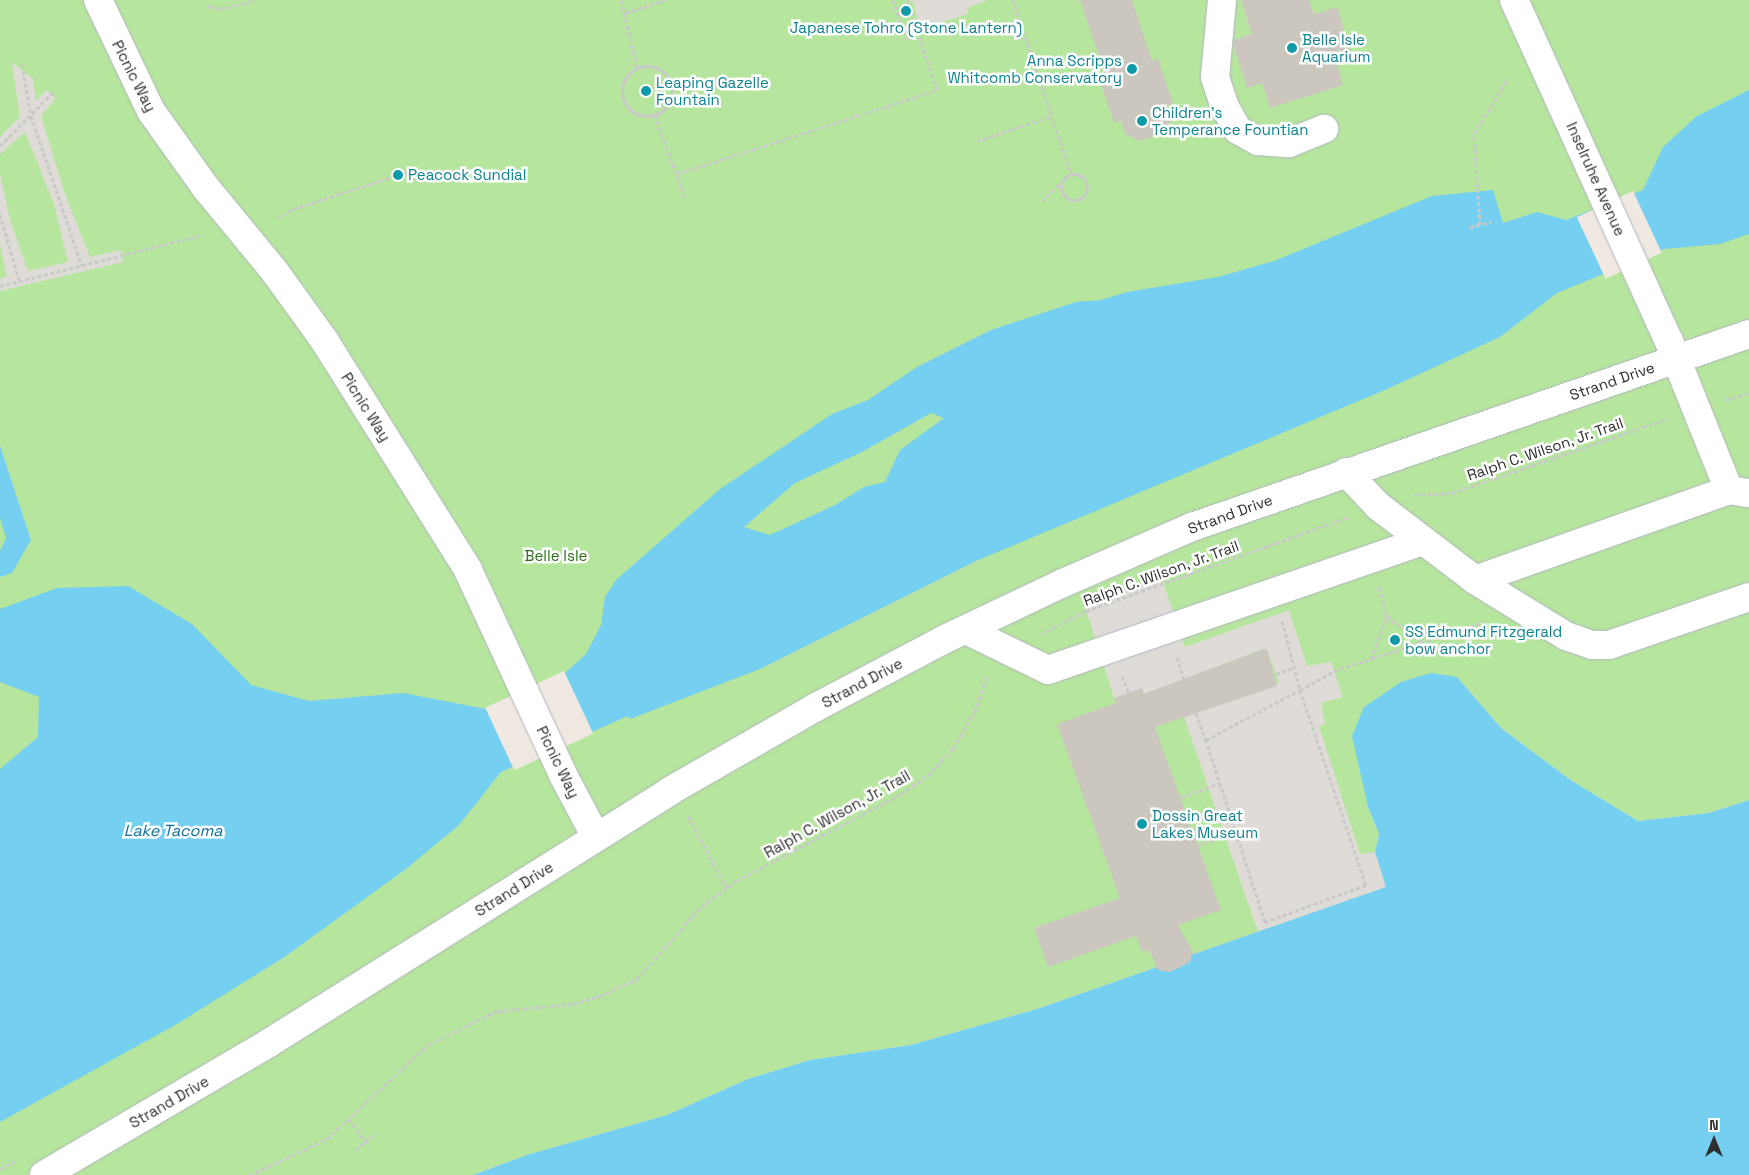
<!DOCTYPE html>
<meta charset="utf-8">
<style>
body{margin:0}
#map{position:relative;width:1749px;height:1175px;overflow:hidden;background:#efe9e1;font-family:"Space Grotesk",sans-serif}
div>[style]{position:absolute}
.green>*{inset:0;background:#b6e59e}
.plaza>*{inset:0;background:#dfdcd8}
.water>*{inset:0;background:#75cff0}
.pier>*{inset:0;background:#efe9e1;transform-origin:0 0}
.building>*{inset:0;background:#cbc7bf}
.path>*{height:3px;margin-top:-1.5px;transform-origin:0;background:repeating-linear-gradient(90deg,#c9c9c9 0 4px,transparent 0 6.5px)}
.path>.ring{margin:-1.5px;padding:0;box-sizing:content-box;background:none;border:3px solid #c9c9c9;border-radius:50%}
.roads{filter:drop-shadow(0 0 1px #b4b7c1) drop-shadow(0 0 1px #b4b7c1)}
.minor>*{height:28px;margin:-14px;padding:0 14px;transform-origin:14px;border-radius:14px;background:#fff}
.dots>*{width:14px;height:14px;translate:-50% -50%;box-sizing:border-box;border:2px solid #fff;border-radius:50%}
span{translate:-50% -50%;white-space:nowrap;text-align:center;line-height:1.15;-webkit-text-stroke:5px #fff;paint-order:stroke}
.culture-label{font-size:15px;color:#0d838f}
.left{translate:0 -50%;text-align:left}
.right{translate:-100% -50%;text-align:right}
.street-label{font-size:15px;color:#2e2e2e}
.park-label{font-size:15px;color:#2c6e1b}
.water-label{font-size:16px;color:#0d6fa3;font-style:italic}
.north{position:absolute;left:1689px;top:1115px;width:50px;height:50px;-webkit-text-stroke:4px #fff;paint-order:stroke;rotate:0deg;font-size:14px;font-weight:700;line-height:20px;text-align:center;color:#2e2e2e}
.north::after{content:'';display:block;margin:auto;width:18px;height:22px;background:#2e2e2e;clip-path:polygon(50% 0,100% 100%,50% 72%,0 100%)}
</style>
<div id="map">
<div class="green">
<div style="clip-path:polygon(0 0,1749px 0,1749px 800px,1709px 813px,1638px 821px,1572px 781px,1501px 728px,1457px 677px,1363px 777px,1368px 807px,1379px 834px,1375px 852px,1387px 887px,1040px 1008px,911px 1045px,810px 1060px,748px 1079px,667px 1115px,530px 1154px,473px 1175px,0 1175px)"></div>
</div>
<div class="plaza">
<div style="clip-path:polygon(912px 0,987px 0,967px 8px,968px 14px,921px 29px)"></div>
<div style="clip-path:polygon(12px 62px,33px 79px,36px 101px,46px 90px,56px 98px,41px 116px,66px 197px,90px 257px,121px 250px,123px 262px,0 291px,0 279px,7px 276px,0 245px,0 173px,10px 220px,28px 271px,68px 262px,54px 204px,25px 132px,0 154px,0 137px,20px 117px)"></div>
<div style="clip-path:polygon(1161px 576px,1185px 647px,1289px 610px,1307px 666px,1331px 662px,1343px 697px,1321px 703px,1325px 724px,1319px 726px,1360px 854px,1375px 852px,1387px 887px,1258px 932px,1184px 717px,1279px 683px,1267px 650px,1263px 649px,1144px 694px,1114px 698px,1084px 603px)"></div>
</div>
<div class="water">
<div style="clip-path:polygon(evenodd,1749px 90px,1749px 234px,1720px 244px,1664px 249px,1557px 293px,1500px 337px,1385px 390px,976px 561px,760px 669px,630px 719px,628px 716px,501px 772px,459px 825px,406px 869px,283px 958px,177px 1024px,0 1122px,0 769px,38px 737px,39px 697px,0 682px,0 609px,57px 588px,128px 586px,192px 624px,251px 685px,309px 701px,403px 693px,486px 709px,565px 673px,586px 654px,601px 625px,605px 597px,616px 580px,720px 489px,832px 414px,868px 400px,917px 367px,991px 330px,1076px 302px,1101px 300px,1127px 292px,1218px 277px,1274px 261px,1432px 196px,1493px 190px,1503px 223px,1537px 212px,1566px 220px,1643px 190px,1663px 147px,1697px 116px,1749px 90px,931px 413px,944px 418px,900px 450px,885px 482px,864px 487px,835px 505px,770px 535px,744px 527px,795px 483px,862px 452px,931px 413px)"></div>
<div style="clip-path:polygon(0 446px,31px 540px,12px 573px,0 577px,0 551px,6px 538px,0 518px)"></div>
<div style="clip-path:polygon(1431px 673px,1457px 677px,1501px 728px,1572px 781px,1638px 821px,1709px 813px,1749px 800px,1749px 1175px,473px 1175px,530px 1154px,667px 1115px,748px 1079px,810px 1060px,911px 1045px,1040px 1008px,1386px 887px,1375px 852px,1379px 834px,1368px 807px,1352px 736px,1364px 707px,1401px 682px)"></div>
</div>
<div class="pier">
<div style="left:1633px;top:191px;width:68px;height:62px;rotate:65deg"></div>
<div style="left:564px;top:671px;width:69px;height:87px;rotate:65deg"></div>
</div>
<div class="building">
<div style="clip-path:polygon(1076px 0,1132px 0,1152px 61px,1158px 58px,1173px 104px,1166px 106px,1171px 120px,1163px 134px,1140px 141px,1125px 134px,1121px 121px,1114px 123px,1099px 79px,1106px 77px,1081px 2px)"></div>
<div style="clip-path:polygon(1241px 0,1309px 0,1314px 14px,1337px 7px,1352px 55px,1336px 60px,1343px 85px,1270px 108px,1262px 83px,1247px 88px,1232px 41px,1252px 34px)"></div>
<div style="clip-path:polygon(1264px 649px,1267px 650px,1277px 686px,1155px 727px,1221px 910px,1178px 925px,1193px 952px,1190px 962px,1170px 972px,1158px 970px,1149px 950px,1142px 952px,1136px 936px,1048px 967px,1034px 928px,1120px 898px,1057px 724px,1116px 703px,1114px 698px,1142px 688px,1144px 694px)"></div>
</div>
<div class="path">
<div style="left:621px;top:0;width:69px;rotate:76.6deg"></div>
<div style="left:893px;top:0;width:40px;rotate:71.1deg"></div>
<div style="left:906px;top:38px;width:14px;rotate:-17deg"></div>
<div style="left:1013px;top:0;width:183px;rotate:71.6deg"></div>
<div style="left:207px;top:6px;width:15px;rotate:11deg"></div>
<div style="left:222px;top:9px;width:34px;rotate:-15deg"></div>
<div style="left:625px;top:13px;width:42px;rotate:-18deg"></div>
<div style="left:22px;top:64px;width:53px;rotate:80.2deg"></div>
<div style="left:31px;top:116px;width:158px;rotate:71.2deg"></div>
<div class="ring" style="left:622px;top:66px;width:47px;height:47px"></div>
<div style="left:655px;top:115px;width:88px;rotate:70.1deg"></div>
<div style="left:977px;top:141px;width:79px;rotate:-18.4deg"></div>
<div style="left:0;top:146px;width:77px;rotate:-45.5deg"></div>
<div class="ring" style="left:1061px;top:174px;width:23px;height:23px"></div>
<div style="left:677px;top:174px;width:273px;rotate:-17.9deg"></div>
<div style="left:937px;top:90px;width:95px;rotate:-108.4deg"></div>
<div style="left:1042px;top:201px;width:25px;rotate:-45deg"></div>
<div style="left:0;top:214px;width:69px;rotate:73.9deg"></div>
<div style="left:277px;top:218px;width:18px;rotate:-29deg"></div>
<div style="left:293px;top:209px;width:123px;rotate:-18deg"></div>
<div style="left:1480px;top:225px;width:91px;rotate:-93.8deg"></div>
<div style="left:1474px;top:134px;width:67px;rotate:-58.4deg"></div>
<div style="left:1470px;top:227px;width:22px;rotate:-13deg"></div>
<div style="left:0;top:286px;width:208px;rotate:-14.2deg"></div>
<div style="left:1726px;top:400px;width:24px;rotate:-17deg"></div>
<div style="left:1414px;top:495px;width:38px;rotate:-3deg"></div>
<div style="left:1452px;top:493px;width:227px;rotate:-19deg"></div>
<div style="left:1379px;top:587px;width:30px;rotate:75deg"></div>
<div style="left:1387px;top:616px;width:44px;rotate:37.6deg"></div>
<div style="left:1282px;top:621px;width:71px;rotate:75.4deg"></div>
<div style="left:1300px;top:690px;width:206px;rotate:71.3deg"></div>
<div style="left:1366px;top:885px;width:108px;rotate:159.9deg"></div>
<div style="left:1265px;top:922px;width:191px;rotate:-108deg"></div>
<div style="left:1206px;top:740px;width:106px;rotate:-28deg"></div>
<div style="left:1300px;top:690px;width:39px;rotate:-29deg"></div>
<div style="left:1334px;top:671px;width:158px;rotate:-18.1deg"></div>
<div style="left:1041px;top:634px;width:51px;rotate:-27.1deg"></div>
<div style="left:1086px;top:611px;width:278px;rotate:-19.7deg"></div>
<div style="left:1177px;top:657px;width:24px;rotate:73deg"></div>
<div style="left:1371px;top:659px;width:46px;rotate:-69.6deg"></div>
<div style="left:1276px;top:674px;width:21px;rotate:-19deg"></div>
<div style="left:1122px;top:676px;width:18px;rotate:68deg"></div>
<div style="left:1196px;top:713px;width:29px;rotate:70deg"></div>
<div style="left:1181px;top:797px;width:41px;rotate:-19.7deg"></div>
<div style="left:688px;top:816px;width:82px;rotate:61.6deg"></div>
<div style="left:1198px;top:845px;width:40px;rotate:-18.9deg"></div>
<div style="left:349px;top:1119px;width:34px;rotate:54deg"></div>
<div style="left:355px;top:1150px;width:27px;rotate:-39deg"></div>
<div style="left:0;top:1169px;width:19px;rotate:-28deg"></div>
<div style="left:250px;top:1175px;width:85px;rotate:-25.1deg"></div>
<div style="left:327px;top:1139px;width:139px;rotate:-43deg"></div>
<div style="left:429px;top:1044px;width:76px;rotate:-25.9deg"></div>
<div style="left:497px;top:1011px;width:76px;rotate:-5.3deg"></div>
<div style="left:573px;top:1004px;width:28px;rotate:-17deg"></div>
<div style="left:600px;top:996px;width:41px;rotate:-24.7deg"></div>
<div style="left:637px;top:979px;width:98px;rotate:-48.3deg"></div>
<div style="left:702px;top:906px;width:42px;rotate:-36.3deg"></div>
<div style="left:736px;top:881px;width:187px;rotate:-27.8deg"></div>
<div style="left:901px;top:794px;width:32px;rotate:-34deg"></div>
<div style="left:928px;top:776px;width:38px;rotate:-48deg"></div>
<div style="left:953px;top:748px;width:42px;rotate:-58.6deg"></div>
<div style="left:975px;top:712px;width:39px;rotate:-72deg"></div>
</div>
<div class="roads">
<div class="minor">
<div style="left:98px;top:0;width:123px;rotate:64.5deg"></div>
<div style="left:151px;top:111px;width:95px;rotate:54.5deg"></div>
<div style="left:206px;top:188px;width:109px;rotate:50.6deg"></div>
<div style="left:275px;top:272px;width:84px;rotate:54.2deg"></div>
<div style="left:324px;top:340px;width:271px;rotate:57.9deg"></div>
<div style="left:468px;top:570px;width:226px;rotate:65.1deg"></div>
<div style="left:563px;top:775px;width:70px;rotate:62deg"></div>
<div style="left:1222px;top:0;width:77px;rotate:95.2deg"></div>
<div style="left:1215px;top:77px;width:32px;rotate:72deg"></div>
<div style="left:1225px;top:107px;width:26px;rotate:61deg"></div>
<div style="left:1238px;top:130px;width:23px;rotate:29deg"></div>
<div style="left:1258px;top:141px;width:31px;rotate:4deg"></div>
<div style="left:1289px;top:143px;width:38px;rotate:-22deg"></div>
<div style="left:1514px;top:0;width:375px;rotate:65.6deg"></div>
<div style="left:1669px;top:341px;width:161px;rotate:68.1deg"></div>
<div style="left:1346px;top:472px;width:47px;rotate:46.7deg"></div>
<div style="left:1378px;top:506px;width:122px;rotate:37.3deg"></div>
<div style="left:1475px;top:580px;width:107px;rotate:31.6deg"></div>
<div style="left:1566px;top:636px;width:28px;rotate:19deg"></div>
<div style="left:1592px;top:645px;width:17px"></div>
<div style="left:1609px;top:645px;width:148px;rotate:-18.9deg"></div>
<div style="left:1475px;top:580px;width:269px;rotate:-19.5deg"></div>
<div style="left:1729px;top:490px;width:20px;rotate:9deg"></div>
<div style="left:966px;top:630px;width:91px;rotate:26deg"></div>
<div style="left:1048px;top:670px;width:397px;rotate:-19deg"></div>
<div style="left:44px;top:1175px;width:261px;rotate:-30.4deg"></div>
<div style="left:269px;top:1043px;width:474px;rotate:-32.1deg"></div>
<div style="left:670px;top:791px;width:168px;rotate:-29.9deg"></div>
<div style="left:816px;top:707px;width:144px;rotate:-27.8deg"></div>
<div style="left:943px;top:640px;width:133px;rotate:-25.4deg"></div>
<div style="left:1063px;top:583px;width:141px;rotate:-23.5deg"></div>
<div style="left:1192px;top:527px;width:589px;rotate:-19.11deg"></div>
</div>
</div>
<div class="dots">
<div style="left:906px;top:11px;background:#0f9aa8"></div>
<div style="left:1292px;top:48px;background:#0f9aa8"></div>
<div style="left:1132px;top:69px;background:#0f9aa8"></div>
<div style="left:646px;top:91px;background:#0f9aa8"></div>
<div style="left:1142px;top:121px;background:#0f9aa8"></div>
<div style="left:398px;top:175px;background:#0f9aa8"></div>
<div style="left:1395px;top:640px;background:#0f9aa8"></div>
<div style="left:1142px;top:824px;background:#0f9aa8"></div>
</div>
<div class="culture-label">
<span style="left:906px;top:28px">Japanese Tohro (Stone Lantern)</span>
<span class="left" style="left:1302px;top:48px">Belle Isle<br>Aquarium</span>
<span class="right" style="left:1122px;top:69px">Anna Scripps<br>Whitcomb Conservatory</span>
<span class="left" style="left:656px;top:91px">Leaping Gazelle<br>Fountain</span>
<span class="left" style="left:1152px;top:121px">Children’s<br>Temperance Fountian</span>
<span class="left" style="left:408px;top:175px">Peacock Sundial</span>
<span class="left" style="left:1405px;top:640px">SS Edmund Fitzgerald<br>bow anchor</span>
<span class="left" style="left:1152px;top:824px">Dossin Great<br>Lakes Museum</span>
</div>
<div class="street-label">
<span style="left:134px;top:76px;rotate:63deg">Picnic Way</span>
<span style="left:1596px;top:179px;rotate:66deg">Inselruhe Avenue</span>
<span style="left:1612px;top:381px;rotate:-19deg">Strand Drive</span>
<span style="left:366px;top:407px;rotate:58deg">Picnic Way</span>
<span style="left:1545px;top:449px;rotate:-19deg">Ralph C. Wilson, Jr. Trail</span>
<span style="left:1230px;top:514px;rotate:-20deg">Strand Drive</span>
<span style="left:1161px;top:573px;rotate:-20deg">Ralph C. Wilson, Jr. Trail</span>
<span style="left:862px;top:683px;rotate:-28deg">Strand Drive</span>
<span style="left:558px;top:762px;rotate:64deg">Picnic Way</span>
<span style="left:837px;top:814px;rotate:-29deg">Ralph C. Wilson, Jr. Trail</span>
<span style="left:514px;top:889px;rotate:-32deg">Strand Drive</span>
<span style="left:169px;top:1102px;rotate:-30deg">Strand Drive</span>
</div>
<div class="park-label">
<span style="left:556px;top:556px">Belle Isle</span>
</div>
<div class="water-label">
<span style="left:173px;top:831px">Lake Tacoma</span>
</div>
<div class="north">N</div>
</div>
